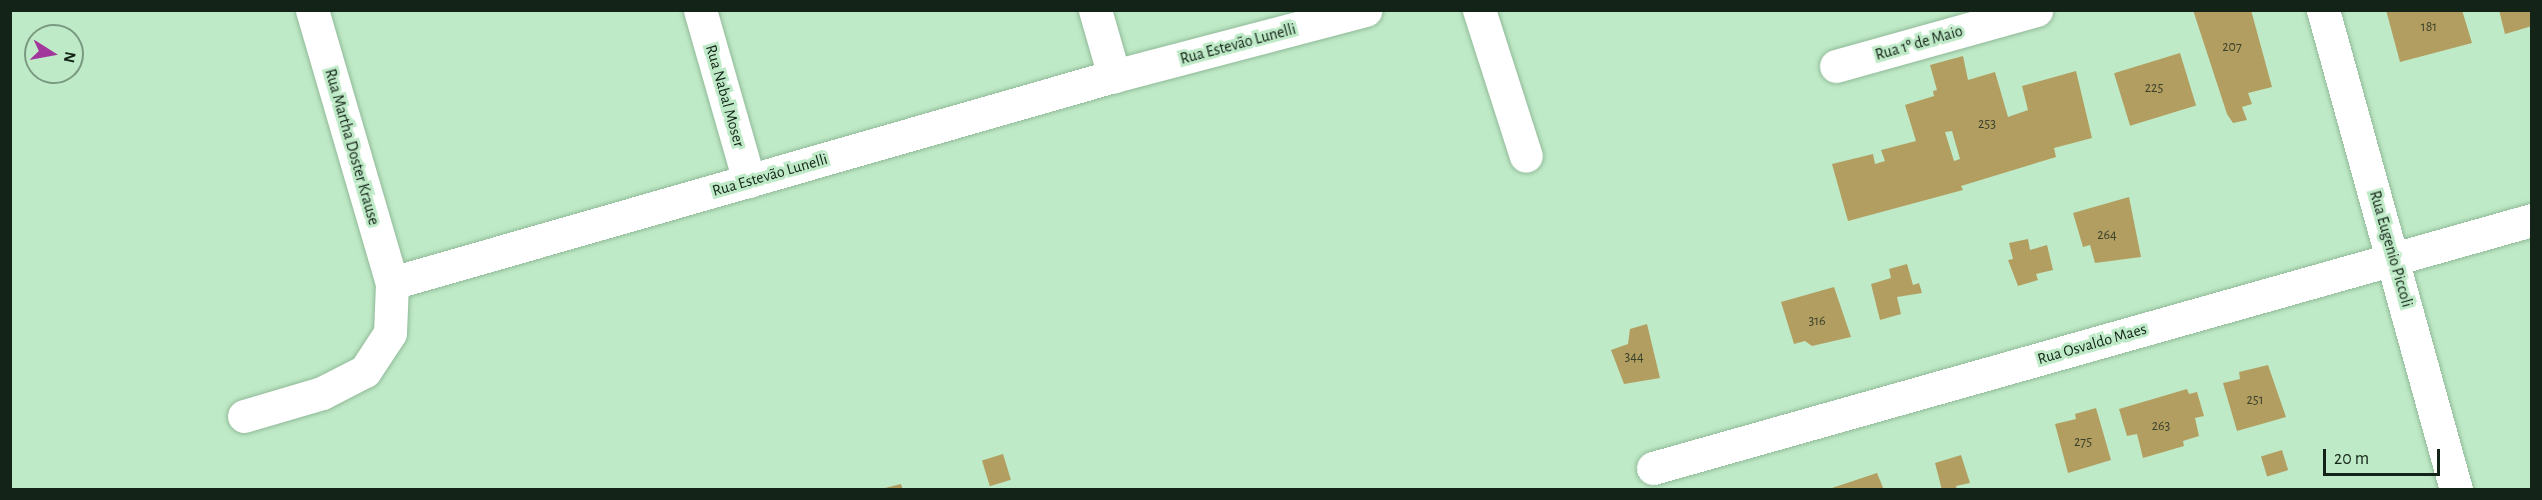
<!DOCTYPE html>
<meta charset="utf-8">
<style>
body{margin:0}
#map{position:relative;width:2542px;height:500px;overflow:hidden;background:#bfeac7;font-family:"Alegreya Sans",sans-serif}
div>[style]{position:absolute}
.building>*{inset:0;background:#b39e61;transform-origin:0 0}
.roads{filter:drop-shadow(0 0 2px #90b998) drop-shadow(0 0 2px #90b998)}
.minor>*{height:33px;margin:-16.5px;padding:0 16.5px;transform-origin:16.5px;border-radius:16.5px;background:#fff}
span{translate:-50% -50%;white-space:nowrap;text-align:center;line-height:1.15;-webkit-text-stroke:6px #bfeac7;paint-order:stroke}
.number-label{font-size:14px;color:#3b422a}
.number-label span{-webkit-text-stroke-width:0}
.street-label{font-size:16px;color:#132317}
.frame{position:absolute;inset:0;border:12px solid #132317;pointer-events:none}
.north{position:absolute;left:24px;top:24px;width:60px;height:60px;box-sizing:border-box;background:#bfeac7;border:2px solid #7a9a81;border-radius:50%;rotate:101deg;font-size:16px;font-weight:700;line-height:24px;text-align:center;color:#132317}
.north::after{content:'';display:block;margin:auto;width:21px;height:27px;background:#a2389b;clip-path:polygon(50% 0,100% 100%,50% 72%,0 100%)}
.scale{position:absolute;left:2323px;top:449px;width:117px;height:27px;box-sizing:border-box;border:3px solid #132317;border-top:0;padding-left:8px;font-size:18px;line-height:21px;white-space:nowrap;color:#132317;-webkit-text-stroke:4px #bfeac7;paint-order:stroke}
</style>
<div id="map">
<div class="building">
<div style="clip-path:polygon(2193px 10px,2251px 10px,2272px 87px,2248px 93px,2252px 104px,2242px 107px,2247px 120px,2233px 123px,2227px 114px)"></div>
<div style="clip-path:polygon(2386px 10px,2462px 10px,2472px 43px,2400px 62px)"></div>
<div style="clip-path:polygon(2499px 10px,2532px 10px,2532px 26px,2505px 34px)"></div>
<div style="left:2180px;top:53px;width:55px;height:69px;rotate:73deg"></div>
<div style="clip-path:polygon(evenodd,1963px 56px,1968px 80px,1995px 72px,2008px 117px,2028px 110px,2022px 86px,2076px 71px,2092px 138px,2054px 148px,2056px 157px,1961px 186px,1963px 190px,1848px 221px,1832px 164px,1873px 154px,1875px 164px,1885px 161px,1881px 150px,1916px 141px,1905px 105px,1934px 96px,1933px 91px,1937px 90px,1930px 65px,1963px 56px,1952px 131px,1960px 159px,1954px 161px,1945px 132px,1952px 131px)"></div>
<div style="clip-path:polygon(2129px 197px,2141px 257px,2095px 263px,2090px 245px,2083px 247px,2073px 213px)"></div>
<div style="clip-path:polygon(2028px 239px,2030px 250px,2047px 245px,2053px 270px,2036px 274px,2038px 280px,2018px 286px,2008px 260px,2013px 259px,2009px 243px)"></div>
<div style="clip-path:polygon(1907px 264px,1913px 285px,1919px 283px,1922px 293px,1897px 297px,1901px 314px,1880px 320px,1871px 284px,1891px 278px,1889px 269px)"></div>
<div style="clip-path:polygon(1834px 287px,1851px 337px,1812px 346px,1805px 341px,1794px 344px,1781px 302px)"></div>
<div style="clip-path:polygon(1647px 324px,1660px 378px,1624px 384px,1611px 350px,1628px 344px,1630px 329px)"></div>
<div style="clip-path:polygon(2268px 365px,2286px 417px,2237px 431px,2223px 383px,2240px 379px,2239px 372px)"></div>
<div style="clip-path:polygon(2187px 389px,2189px 394px,2197px 392px,2204px 416px,2195px 418px,2199px 436px,2183px 441px,2184px 446px,2143px 458px,2137px 434px,2127px 436px,2119px 409px)"></div>
<div style="clip-path:polygon(2096px 408px,2111px 460px,2068px 473px,2055px 424px,2076px 419px,2075px 414px)"></div>
<div style="left:2282px;top:450px;width:21px;height:22px;rotate:73deg"></div>
<div style="left:1003px;top:454px;width:27px;height:22px;rotate:73deg"></div>
<div style="clip-path:polygon(1961px 455px,1970px 483px,1956px 486px,1957px 490px,1942px 490px,1935px 463px)"></div>
<div style="clip-path:polygon(1877px 473px,1884px 490px,1829px 490px,1829px 489px)"></div>
<div style="clip-path:polygon(901px 484px,903px 490px,882px 490px,881px 489px)"></div>
</div>
<div class="roads">
<div class="minor">
<div style="left:312px;top:10px;width:284px;rotate:73.7deg"></div>
<div style="left:700px;top:10px;width:178px;rotate:74deg"></div>
<div style="left:1095px;top:10px;width:69px;rotate:73.9deg"></div>
<div style="left:1479px;top:10px;width:153px;rotate:72.2deg"></div>
<div style="left:2323px;top:10px;width:498px;rotate:74.5deg"></div>
<div style="left:1836px;top:66px;width:208px;rotate:-15.6deg"></div>
<div style="left:244px;top:416px;width:81px;rotate:-16.4deg"></div>
<div style="left:322px;top:393px;width:48px;rotate:-27.1deg"></div>
<div style="left:365px;top:371px;width:45px;rotate:-56.7deg"></div>
<div style="left:390px;top:333px;width:50px;rotate:-87.7deg"></div>
<div style="left:392px;top:283px;width:751px;rotate:-16deg"></div>
<div style="left:1114px;top:76px;width:260px;rotate:-14.7deg"></div>
<div style="left:1653px;top:468px;width:913px;rotate:-15.76deg"></div>
</div>
</div>
<div class="number-label">
<span style="left:2429px;top:27px">181</span>
<span style="left:2232px;top:47px">207</span>
<span style="left:2154px;top:88px">225</span>
<span style="left:1987px;top:124px">253</span>
<span style="left:2107px;top:235px">264</span>
<span style="left:1817px;top:321px">316</span>
<span style="left:1634px;top:357px">344</span>
<span style="left:2255px;top:400px">251</span>
<span style="left:2161px;top:426px">263</span>
<span style="left:2083px;top:442px">275</span>
</div>
<div class="street-label">
<span style="left:1919px;top:43px;rotate:-16deg">Rua 1º de Maio</span>
<span style="left:1238px;top:44px;rotate:-15deg">Rua Estevão Lunelli</span>
<span style="left:725px;top:96px;rotate:74deg">Rua Nabal Moser</span>
<span style="left:352px;top:147px;rotate:74deg">Rua Martha Doster Krause</span>
<span style="left:770px;top:175px;rotate:-16deg">Rua Estevão Lunelli</span>
<span style="left:2391px;top:249px;rotate:74deg">Rua Eugenio Piccoli</span>
<span style="left:2092px;top:344px;rotate:-16deg">Rua Osvaldo Maes</span>
</div>
<div class="frame"></div>
<div class="north">N</div>
<div class="scale">20 m</div>
</div>
